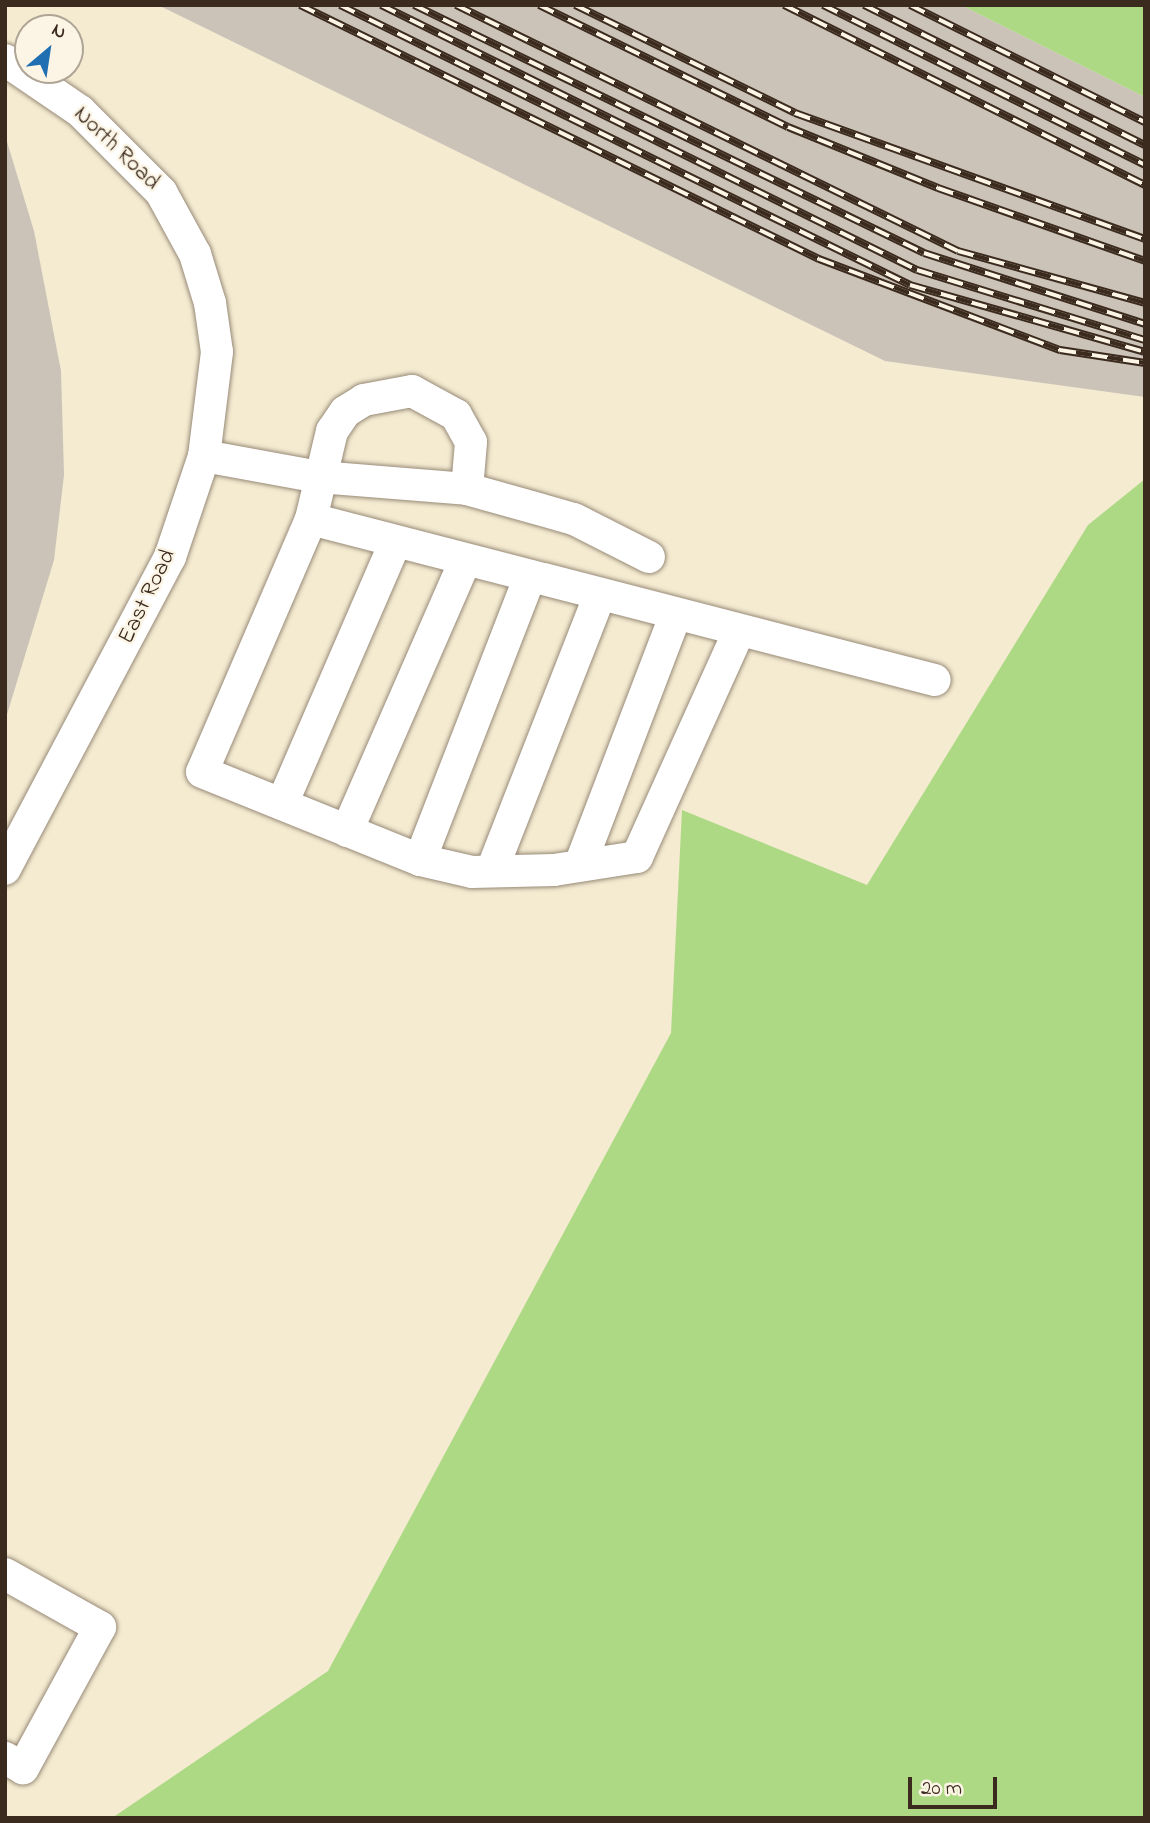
<!DOCTYPE html>
<style>
body{margin:0}
#map{position:relative;width:1150px;height:1823px;overflow:hidden;background:#f4ebd1;font-family:"Indie Flower",sans-serif}
div>[style]{position:absolute}
.industrial>*{inset:0;background:#cbc2b8}
.green>*{inset:0;background:#add985}
.roads{filter:drop-shadow(0 0 2px #988a78) drop-shadow(0 0 2px #988a78)}
.minor>*{height:32px;margin:-16px;padding:0 16px;transform-origin:16px;border-radius:16px;background:#fff}
.rail>*{height:8px;margin-top:-4px;transform-origin:0;background:repeating-linear-gradient(90deg,#fcf5e5 0 16px,#3b2a1e 0 32px);box-sizing:border-box;border-block:2px solid #3b2a1e}
span{translate:-50% -50%;white-space:nowrap;text-align:center;line-height:1.15;-webkit-text-stroke:5px #fcf5e5;paint-order:stroke}
.street-label{font-size:23px;color:#3b2a1e}
.frame{position:absolute;inset:0;border:7px solid #3b2a1e;pointer-events:none}
.north{position:absolute;left:14px;top:14px;width:70px;height:70px;box-sizing:border-box;background:#fcf5e5;border:2px solid #afa495;border-radius:50%;rotate:29deg;font-size:19px;font-weight:700;line-height:28px;text-align:center;color:#3b2a1e}
.north::after{content:'';display:block;margin:auto;width:24px;height:32px;background:#1f6fb2;clip-path:polygon(50% 0,100% 100%,50% 72%,0 100%)}
.scale{position:absolute;left:908px;top:1777px;width:89px;height:32px;box-sizing:border-box;border:4px solid #3b2a1e;border-top:0;padding-left:9px;font-size:21px;line-height:24px;white-space:nowrap;color:#3b2a1e;-webkit-text-stroke:5px #fcf5e5;paint-order:stroke}
</style>
<div id="map">
<div class="industrial">
<div style="clip-path:polygon(158px 5px,961px 5px,1145px 97px,1145px 397px,885px 361px)"></div>
<div style="clip-path:polygon(5px 135px,34px 231px,61px 371px,64px 475px,54px 560px,5px 721px)"></div>
</div>
<div class="green">
<div style="clip-path:polygon(961px 5px,1145px 5px,1145px 97px)"></div>
<div style="clip-path:polygon(1145px 479px,1145px 1818px,112px 1818px,328px 1671px,671px 1033px,682px 810px,867px 885px,1088px 525px)"></div>
</div>
<div class="roads">
<div class="minor">
<div style="left:5px;top:60px;width:91px;rotate:34.2deg"></div>
<div style="left:80px;top:111px;width:115px;rotate:45deg"></div>
<div style="left:161px;top:192px;width:71px;rotate:61.3deg"></div>
<div style="left:195px;top:254px;width:51px;rotate:73deg"></div>
<div style="left:210px;top:303px;width:49px;rotate:81.9deg"></div>
<div style="left:217px;top:352px;width:105px;rotate:97.1deg"></div>
<div style="left:204px;top:456px;width:107px;rotate:108.6deg"></div>
<div style="left:170px;top:557px;width:353px;rotate:117.9deg"></div>
<div style="left:204px;top:456px;width:117px;rotate:10.3deg"></div>
<div style="left:319px;top:477px;width:148px;rotate:4.6deg"></div>
<div style="left:467px;top:489px;width:111px;rotate:15.7deg"></div>
<div style="left:574px;top:519px;width:84px;rotate:26.9deg"></div>
<div style="left:467px;top:489px;width:47px;rotate:-85.1deg"></div>
<div style="left:471px;top:442px;width:31px;rotate:-119deg"></div>
<div style="left:456px;top:415px;width:50px;rotate:-151.4deg"></div>
<div style="left:412px;top:391px;width:49px;rotate:169.4deg"></div>
<div style="left:364px;top:400px;width:22px;rotate:148deg"></div>
<div style="left:345px;top:412px;width:23px;rotate:124deg"></div>
<div style="left:332px;top:431px;width:90px;rotate:103.4deg"></div>
<div style="left:311px;top:519px;width:644px;rotate:14.47deg"></div>
<div style="left:311px;top:519px;width:275px;rotate:113.3deg"></div>
<div style="left:202px;top:772px;width:235px;rotate:22deg"></div>
<div style="left:420px;top:860px;width:53px;rotate:13deg"></div>
<div style="left:472px;top:872px;width:82px;rotate:-1.4deg"></div>
<div style="left:554px;top:870px;width:84px;rotate:-8.9deg"></div>
<div style="left:637px;top:857px;width:248px;rotate:-65.7deg"></div>
<div style="left:282px;top:804px;width:284px;rotate:-66.6deg"></div>
<div style="left:347px;top:831px;width:295px;rotate:-66.4deg"></div>
<div style="left:420px;top:860px;width:304px;rotate:-68.8deg"></div>
<div style="left:580px;top:865px;width:269px;rotate:-69.1deg"></div>
<div style="left:492px;top:870px;width:295px;rotate:-68.6deg"></div>
<div style="left:5px;top:1574px;width:109px;rotate:29.2deg"></div>
<div style="left:100px;top:1627px;width:161px;rotate:118.6deg"></div>
<div style="left:23px;top:1768px;width:21px;rotate:-151deg"></div>
</div>
</div>
<div class="rail">
<div style="left:300px;top:5px;width:578px;rotate:26.08deg"></div>
<div style="left:819px;top:259px;width:258px;rotate:20.7deg"></div>
<div style="left:1060px;top:350px;width:86px;rotate:8.7deg"></div>
<div style="left:340px;top:5px;width:635px;rotate:26.16deg"></div>
<div style="left:910px;top:285px;width:244px;rotate:15.9deg"></div>
<div style="left:381px;top:5px;width:598px;rotate:26.31deg"></div>
<div style="left:917px;top:270px;width:239px;rotate:17.1deg"></div>
<div style="left:414px;top:5px;width:567px;rotate:25.93deg"></div>
<div style="left:924px;top:253px;width:232px;rotate:17.8deg"></div>
<div style="left:456px;top:5px;width:559px;rotate:26.11deg"></div>
<div style="left:958px;top:251px;width:194px;rotate:15.5deg"></div>
<div style="left:539px;top:5px;width:277px;rotate:26.1deg"></div>
<div style="left:788px;top:127px;width:162px;rotate:22.1deg"></div>
<div style="left:938px;top:188px;width:219px;rotate:19.4deg"></div>
<div style="left:575px;top:5px;width:245px;rotate:26.1deg"></div>
<div style="left:795px;top:113px;width:372px;rotate:19.8deg"></div>
<div style="left:784px;top:5px;width:403px;rotate:26.5deg"></div>
<div style="left:823px;top:5px;width:360px;rotate:26.4deg"></div>
<div style="left:864px;top:5px;width:314px;rotate:26.5deg"></div>
<div style="left:910px;top:5px;width:263px;rotate:26.5deg"></div>
</div>
<div class="street-label">
<span style="left:116px;top:149px;rotate:44deg">North Road</span>
<span style="left:148px;top:597px;rotate:-64deg">East Road</span>
</div>
<div class="frame"></div>
<div class="north">N</div>
<div class="scale">20 m</div>
</div>
